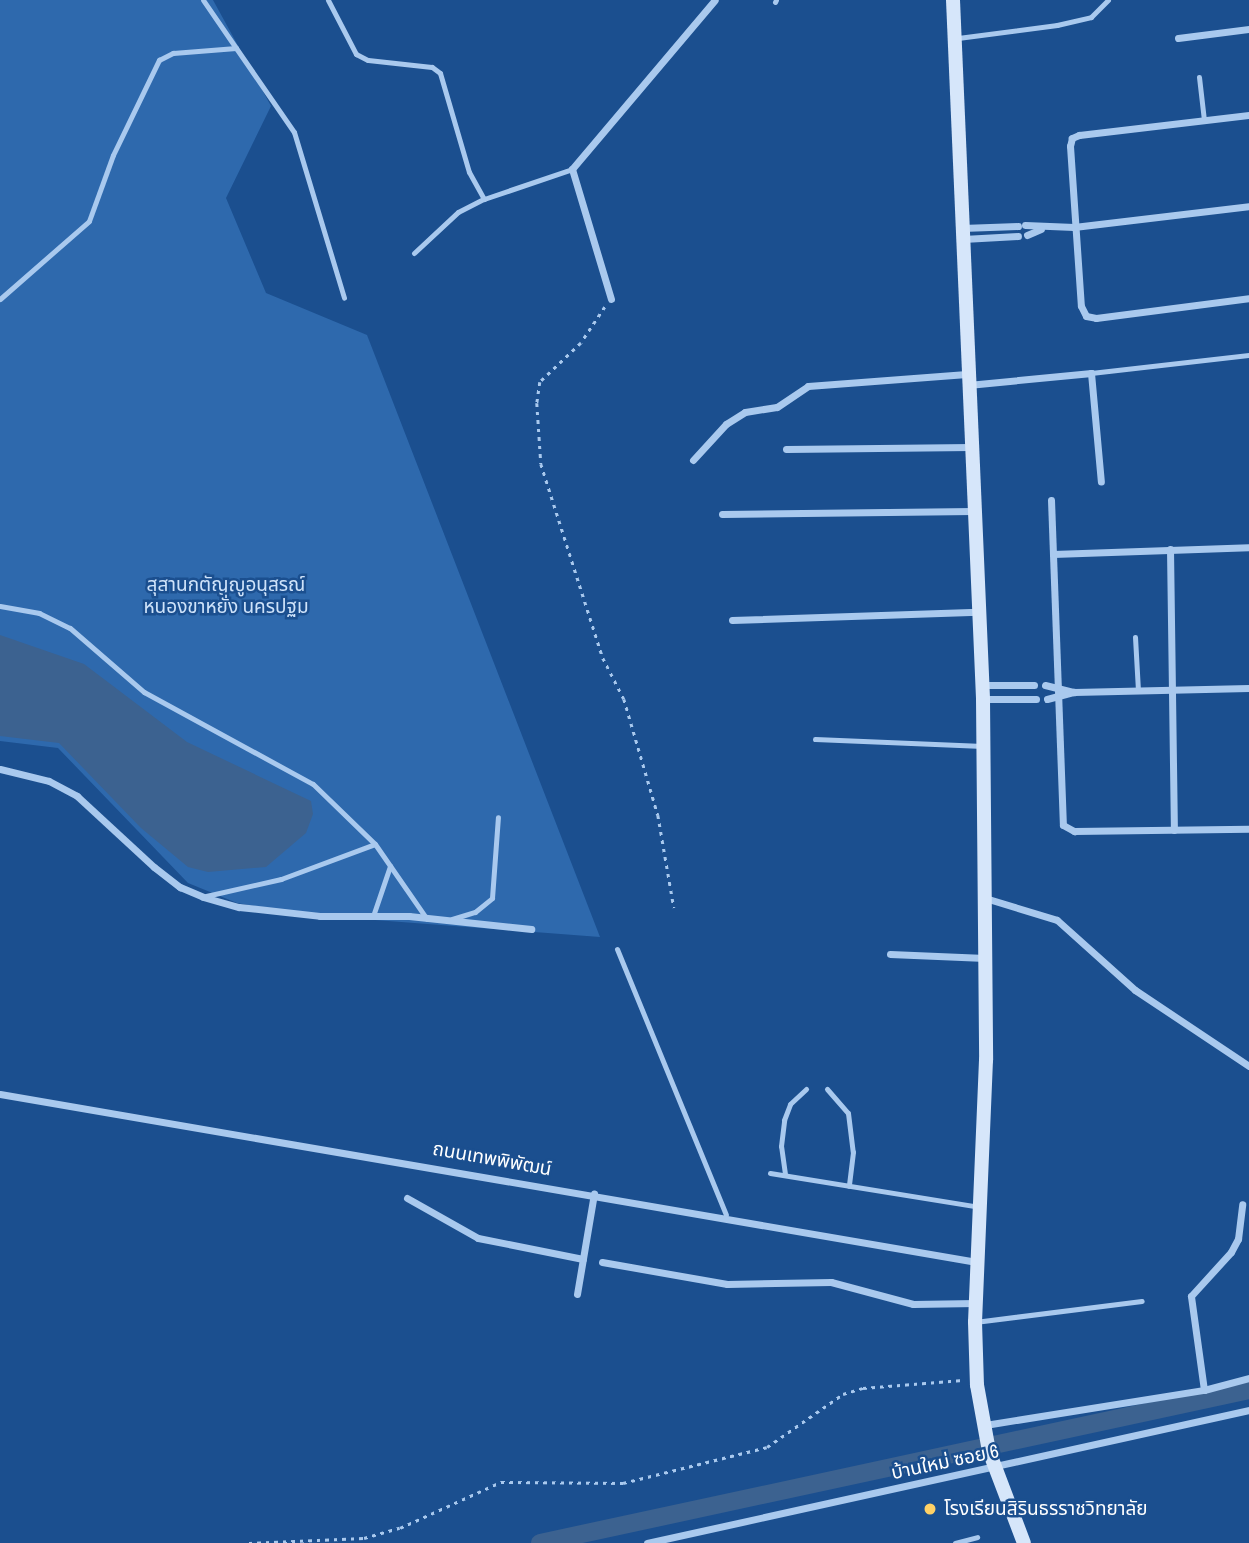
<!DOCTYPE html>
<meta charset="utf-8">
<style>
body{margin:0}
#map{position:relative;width:1249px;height:1543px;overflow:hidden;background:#1b4f8f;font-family:"Archivo Narrow","Noto Sans Thai",sans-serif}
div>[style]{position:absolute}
.green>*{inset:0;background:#2e69ad}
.water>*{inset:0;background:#3c6290}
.canal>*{height:18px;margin:-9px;padding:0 9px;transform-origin:9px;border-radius:9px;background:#3c6290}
.path>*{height:2.5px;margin-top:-1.25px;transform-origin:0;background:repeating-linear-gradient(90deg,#a9c9ee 0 3.5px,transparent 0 8.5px)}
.lane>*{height:5px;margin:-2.5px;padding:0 2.5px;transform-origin:2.5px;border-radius:2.5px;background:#a9c9ee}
.street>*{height:7px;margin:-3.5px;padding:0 3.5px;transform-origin:3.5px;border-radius:3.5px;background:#a9c9ee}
.secondary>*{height:14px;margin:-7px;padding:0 7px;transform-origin:7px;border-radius:7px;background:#d6e6fa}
.dots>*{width:19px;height:19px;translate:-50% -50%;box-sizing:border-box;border:4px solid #1b4f8f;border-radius:50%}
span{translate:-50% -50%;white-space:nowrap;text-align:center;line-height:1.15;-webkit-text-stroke:5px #1b4f8f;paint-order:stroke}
.park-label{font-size:19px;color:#cfe3fa}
.street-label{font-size:19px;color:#fff}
.poi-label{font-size:19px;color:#fff}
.left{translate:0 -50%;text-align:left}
</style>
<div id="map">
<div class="green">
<div style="clip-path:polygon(0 0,213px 0,271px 106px,226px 198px,266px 293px,367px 335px,600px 937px,309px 915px,237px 903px,188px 883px,58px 748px,0 741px)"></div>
</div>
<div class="water">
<div style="clip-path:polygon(0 635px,84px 664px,187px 742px,311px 801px,313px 814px,306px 833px,266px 867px,208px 872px,188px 867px,141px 828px,59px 743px,0 736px)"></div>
</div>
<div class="canal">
<div style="left:540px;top:1543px;width:725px;rotate:-12.18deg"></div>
</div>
<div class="path">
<div style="left:605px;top:307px;width:43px;rotate:123.7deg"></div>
<div style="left:581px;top:343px;width:57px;rotate:136.4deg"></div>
<div style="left:540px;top:382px;width:21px;rotate:98deg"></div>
<div style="left:537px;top:403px;width:61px;rotate:86.2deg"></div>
<div style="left:541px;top:464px;width:204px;rotate:72.3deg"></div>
<div style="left:603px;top:658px;width:46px;rotate:62.9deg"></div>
<div style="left:624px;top:699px;width:121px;rotate:73.7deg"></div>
<div style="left:658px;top:815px;width:94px;rotate:80.2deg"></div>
<div style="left:249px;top:1543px;width:115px;rotate:-2.5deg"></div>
<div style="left:364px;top:1538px;width:37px;rotate:-16deg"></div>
<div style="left:400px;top:1528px;width:111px;rotate:-24.5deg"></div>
<div style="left:501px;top:1482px;width:122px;rotate:0.5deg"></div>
<div style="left:623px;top:1483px;width:148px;rotate:-14deg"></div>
<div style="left:767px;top:1447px;width:93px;rotate:-34.9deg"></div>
<div style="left:843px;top:1394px;width:21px;rotate:-17deg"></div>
<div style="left:863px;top:1388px;width:100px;rotate:-4.6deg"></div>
</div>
<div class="lane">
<div style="left:328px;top:0;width:61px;rotate:62.6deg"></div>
<div style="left:356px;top:54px;width:13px;rotate:27deg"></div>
<div style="left:368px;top:60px;width:64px;rotate:6.2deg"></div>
<div style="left:432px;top:67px;width:10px;rotate:37deg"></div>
<div style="left:440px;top:73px;width:103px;rotate:73.7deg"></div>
<div style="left:469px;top:172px;width:31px;rotate:61deg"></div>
<div style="left:484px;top:199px;width:93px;rotate:-18.8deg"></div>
<div style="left:775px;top:2px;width:2px;rotate:-63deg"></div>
<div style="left:958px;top:38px;width:100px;rotate:-7.5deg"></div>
<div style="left:1057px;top:25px;width:35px;rotate:-13deg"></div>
<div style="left:1091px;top:17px;width:24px;rotate:-45deg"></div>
<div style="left:236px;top:48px;width:102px;rotate:55.4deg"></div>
<div style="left:294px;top:132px;width:173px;rotate:73.2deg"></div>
<div style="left:1199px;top:77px;width:43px;rotate:83.4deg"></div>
<div style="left:414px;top:253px;width:60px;rotate:-43deg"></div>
<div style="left:458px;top:212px;width:29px;rotate:-27deg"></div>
<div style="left:0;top:299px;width:118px;rotate:-41.2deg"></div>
<div style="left:89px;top:221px;width:70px;rotate:-70deg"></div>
<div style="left:113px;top:155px;width:106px;rotate:-64.2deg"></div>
<div style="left:159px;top:60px;width:16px;rotate:-27deg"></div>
<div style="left:173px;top:53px;width:63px;rotate:-4.5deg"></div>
<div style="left:236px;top:48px;width:58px;rotate:-124.5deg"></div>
<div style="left:1091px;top:373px;width:159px;rotate:-6.5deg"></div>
<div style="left:0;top:606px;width:40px;rotate:10deg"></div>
<div style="left:39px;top:613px;width:34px;rotate:26deg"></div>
<div style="left:70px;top:628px;width:98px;rotate:40.9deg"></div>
<div style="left:144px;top:692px;width:192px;rotate:28.6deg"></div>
<div style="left:313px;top:784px;width:86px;rotate:44.1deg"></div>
<div style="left:375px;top:844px;width:91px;rotate:55.3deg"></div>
<div style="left:1135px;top:637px;width:53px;rotate:86.8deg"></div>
<div style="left:815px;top:739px;width:168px;rotate:2.4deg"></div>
<div style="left:206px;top:896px;width:77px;rotate:-12.8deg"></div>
<div style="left:281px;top:879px;width:100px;rotate:-20.4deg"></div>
<div style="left:373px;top:916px;width:53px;rotate:-71.2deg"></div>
<div style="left:452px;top:919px;width:24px;rotate:-17deg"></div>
<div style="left:475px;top:912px;width:22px;rotate:-39deg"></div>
<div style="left:492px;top:898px;width:81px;rotate:-85.8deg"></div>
<div style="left:617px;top:949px;width:287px;rotate:67.7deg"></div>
<div style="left:827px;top:1089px;width:32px;rotate:49deg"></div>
<div style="left:848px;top:1113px;width:39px;rotate:83deg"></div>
<div style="left:853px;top:1152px;width:34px;rotate:97deg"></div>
<div style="left:770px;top:1173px;width:212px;rotate:9.2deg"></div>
<div style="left:785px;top:1174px;width:28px;rotate:-98deg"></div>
<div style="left:781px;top:1146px;width:26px;rotate:-83deg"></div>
<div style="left:784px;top:1120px;width:17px;rotate:-69deg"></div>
<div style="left:790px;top:1104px;width:22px;rotate:-43deg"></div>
<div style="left:975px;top:1322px;width:168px;rotate:-7.2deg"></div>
<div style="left:955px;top:1543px;width:23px;rotate:-15deg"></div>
</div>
<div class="street">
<div style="left:1178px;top:38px;width:72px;rotate:-7.2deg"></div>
<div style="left:1249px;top:115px;width:171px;rotate:173.3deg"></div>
<div style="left:1079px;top:135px;width:8px;rotate:157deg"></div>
<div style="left:1072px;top:138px;width:8px;rotate:104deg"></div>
<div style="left:1070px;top:146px;width:160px;rotate:86.1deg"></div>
<div style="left:1081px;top:306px;width:11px;rotate:63deg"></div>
<div style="left:1086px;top:316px;width:10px;rotate:11deg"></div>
<div style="left:1096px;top:318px;width:154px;rotate:-7.4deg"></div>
<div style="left:1025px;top:225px;width:49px;rotate:2.3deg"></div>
<div style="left:1074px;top:227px;width:176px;rotate:-6.8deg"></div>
<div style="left:962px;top:228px;width:56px;rotate:-2deg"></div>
<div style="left:1027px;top:235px;width:15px;rotate:-23deg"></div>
<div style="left:963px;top:239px;width:55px;rotate:-3.1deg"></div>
<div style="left:611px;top:299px;width:136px;rotate:-106.7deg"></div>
<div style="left:572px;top:169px;width:221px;rotate:-49.8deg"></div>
<div style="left:968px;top:385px;width:124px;rotate:-5.6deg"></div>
<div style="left:1091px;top:373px;width:109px;rotate:84.8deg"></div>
<div style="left:786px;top:449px;width:185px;rotate:-0.6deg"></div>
<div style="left:693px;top:460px;width:49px;rotate:-47.5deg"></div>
<div style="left:726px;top:424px;width:22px;rotate:-32deg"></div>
<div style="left:745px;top:412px;width:32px;rotate:-9deg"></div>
<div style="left:777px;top:407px;width:37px;rotate:-34deg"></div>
<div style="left:808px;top:386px;width:159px;rotate:-4.3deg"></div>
<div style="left:1051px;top:500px;width:325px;rotate:87.9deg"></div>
<div style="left:1063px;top:825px;width:13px;rotate:29deg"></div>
<div style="left:1074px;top:831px;width:175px;rotate:-0.7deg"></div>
<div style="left:722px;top:514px;width:251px;rotate:-0.7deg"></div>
<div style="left:1170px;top:549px;width:281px;rotate:89.2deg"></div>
<div style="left:1053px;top:554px;width:196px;rotate:-2deg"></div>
<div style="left:732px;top:620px;width:246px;rotate:-1.9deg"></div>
<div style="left:983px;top:685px;width:51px"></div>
<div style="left:1045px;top:685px;width:30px;rotate:14deg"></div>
<div style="left:983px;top:699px;width:53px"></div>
<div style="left:1047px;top:699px;width:28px;rotate:-15deg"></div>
<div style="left:1074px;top:692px;width:175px;rotate:-1.3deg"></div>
<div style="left:0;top:769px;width:50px;rotate:13.8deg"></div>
<div style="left:49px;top:781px;width:32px;rotate:28deg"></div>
<div style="left:77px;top:796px;width:105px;rotate:42.7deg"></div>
<div style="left:154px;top:867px;width:33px;rotate:38deg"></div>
<div style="left:180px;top:887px;width:25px;rotate:23deg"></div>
<div style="left:203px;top:897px;width:37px;rotate:16deg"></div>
<div style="left:239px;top:907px;width:81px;rotate:6.3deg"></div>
<div style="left:320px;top:916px;width:89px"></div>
<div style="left:409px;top:916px;width:123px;rotate:6.1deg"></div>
<div style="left:985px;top:898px;width:75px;rotate:17deg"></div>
<div style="left:1057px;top:920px;width:105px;rotate:41.9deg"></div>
<div style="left:1135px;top:990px;width:137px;rotate:33.7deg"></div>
<div style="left:890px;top:954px;width:95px;rotate:2.4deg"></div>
<div style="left:0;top:1094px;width:991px;rotate:9.76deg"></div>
<div style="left:407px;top:1198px;width:81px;rotate:29.4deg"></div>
<div style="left:478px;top:1238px;width:107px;rotate:11.3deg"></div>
<div style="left:602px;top:1262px;width:127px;rotate:10deg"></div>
<div style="left:727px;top:1284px;width:104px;rotate:-1.1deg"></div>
<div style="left:831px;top:1282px;width:85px;rotate:15deg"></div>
<div style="left:913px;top:1304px;width:63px;rotate:-0.9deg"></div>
<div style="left:577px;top:1294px;width:102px;rotate:-80.4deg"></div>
<div style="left:1204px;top:1390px;width:95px;rotate:-97.9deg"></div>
<div style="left:1191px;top:1296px;width:59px;rotate:-47.7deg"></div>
<div style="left:1231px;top:1252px;width:15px;rotate:-62deg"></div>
<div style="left:1238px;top:1239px;width:35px;rotate:-83deg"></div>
<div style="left:985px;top:1425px;width:222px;rotate:-9.1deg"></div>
<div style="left:1204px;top:1390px;width:47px;rotate:-14.9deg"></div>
<div style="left:647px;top:1543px;width:617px;rotate:-12.46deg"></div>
</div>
<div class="secondary">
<div style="left:953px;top:0;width:700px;rotate:87.54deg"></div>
<div style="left:983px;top:699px;width:361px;rotate:89.5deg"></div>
<div style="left:986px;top:1060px;width:262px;rotate:92.4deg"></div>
<div style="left:975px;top:1322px;width:63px;rotate:88.2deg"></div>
<div style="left:977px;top:1385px;width:67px;rotate:79.7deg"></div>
<div style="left:989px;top:1451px;width:98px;rotate:69.2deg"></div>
</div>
<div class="dots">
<div style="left:930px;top:1509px;background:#ffd166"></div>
</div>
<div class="park-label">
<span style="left:226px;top:596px">สุสานกตัญญูอนุสรณ์<br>หนองขาหยั่ง นครปฐม</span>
</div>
<div class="street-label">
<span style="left:492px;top:1159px;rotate:10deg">ถนนเทพพิพัฒน์</span>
<span style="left:945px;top:1462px;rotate:-12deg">บ้านใหม่ ซอย 6</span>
</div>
<div class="poi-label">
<span class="left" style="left:944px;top:1509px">โรงเรียนสิรินธรราชวิทยาลัย</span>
</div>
</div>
